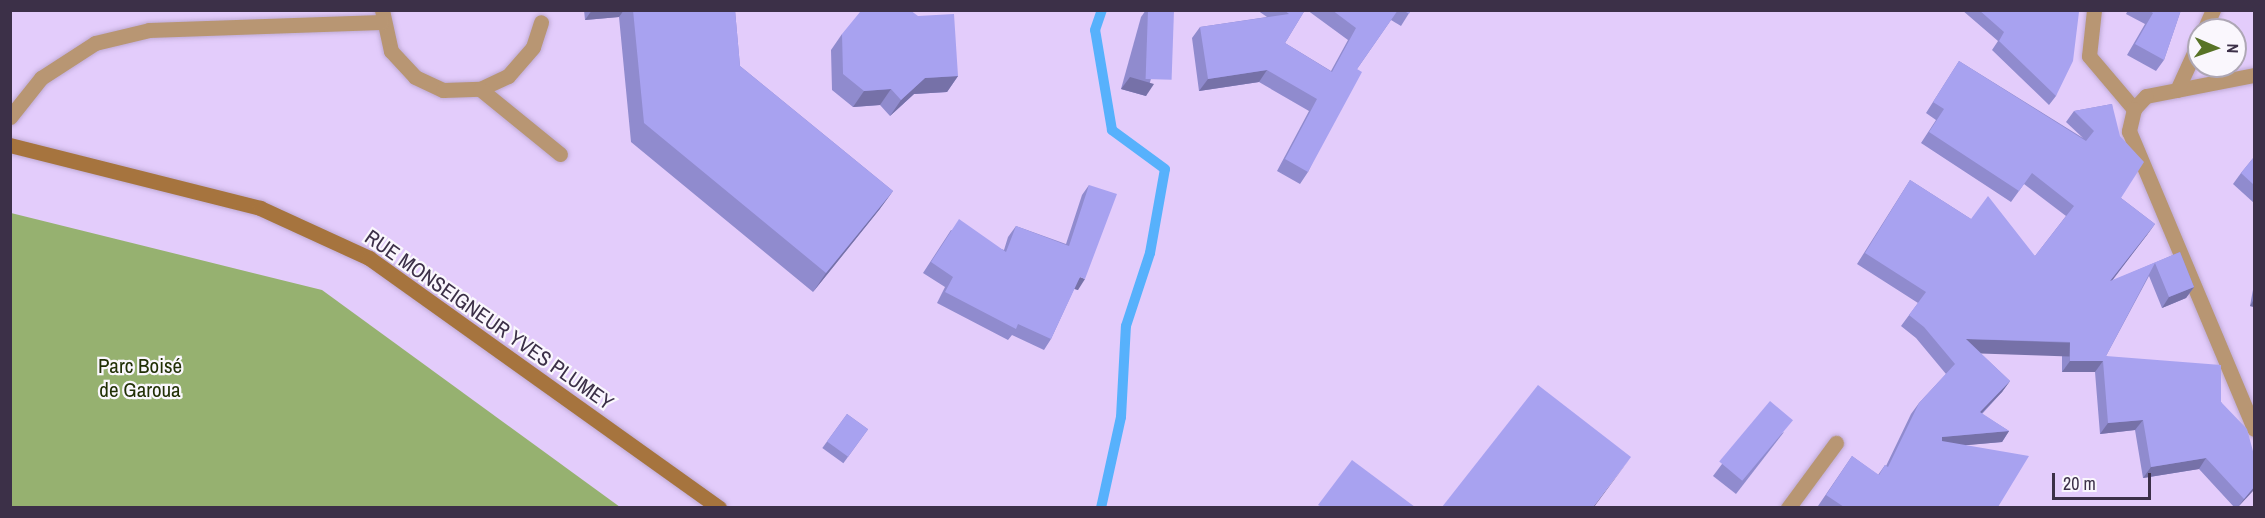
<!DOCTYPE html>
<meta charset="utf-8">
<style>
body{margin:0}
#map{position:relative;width:2265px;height:518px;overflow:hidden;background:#e3ccfb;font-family:"Archivo Narrow",sans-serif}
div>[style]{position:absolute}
.green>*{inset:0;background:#96b170}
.stream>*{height:10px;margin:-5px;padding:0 5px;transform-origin:5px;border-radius:5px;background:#57b1fc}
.roads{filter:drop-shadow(0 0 2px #beaad4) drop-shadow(0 0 2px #beaad4)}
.lane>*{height:15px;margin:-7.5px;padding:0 7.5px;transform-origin:7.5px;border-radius:7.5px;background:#b89673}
.street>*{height:15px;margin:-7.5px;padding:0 7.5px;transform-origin:7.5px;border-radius:7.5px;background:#b89673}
.secondary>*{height:15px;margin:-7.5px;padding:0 7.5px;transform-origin:7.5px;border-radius:7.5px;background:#a6743e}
.wall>*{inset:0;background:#908bce;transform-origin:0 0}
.shaded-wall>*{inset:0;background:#7671a8;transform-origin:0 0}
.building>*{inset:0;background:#a8a2f0;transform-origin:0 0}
span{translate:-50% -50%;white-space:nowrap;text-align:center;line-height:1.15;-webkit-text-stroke:4.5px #faf7fd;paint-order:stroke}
.street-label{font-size:21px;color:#3c3048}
.park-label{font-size:21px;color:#213005}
.frame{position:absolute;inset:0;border:12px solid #3c3048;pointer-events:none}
.north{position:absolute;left:2187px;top:18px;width:60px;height:60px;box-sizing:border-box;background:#faf7fd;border:2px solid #aea7b5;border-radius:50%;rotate:92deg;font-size:16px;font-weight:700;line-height:24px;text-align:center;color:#3c3048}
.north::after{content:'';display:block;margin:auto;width:21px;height:27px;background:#587327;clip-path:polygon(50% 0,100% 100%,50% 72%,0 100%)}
.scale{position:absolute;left:2052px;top:473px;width:99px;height:27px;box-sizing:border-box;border:3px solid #3c3048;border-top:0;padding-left:8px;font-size:18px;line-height:21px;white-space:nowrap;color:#3c3048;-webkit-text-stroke:4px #faf7fd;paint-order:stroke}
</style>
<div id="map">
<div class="green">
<div style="clip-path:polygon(11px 213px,322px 290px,620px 507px,11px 507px)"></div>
</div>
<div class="stream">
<div style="left:1101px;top:508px;width:93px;rotate:-77.6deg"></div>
<div style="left:1121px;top:417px;width:91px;rotate:-86.9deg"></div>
<div style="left:1126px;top:326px;width:77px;rotate:-71.8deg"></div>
<div style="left:1150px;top:253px;width:85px;rotate:-79.9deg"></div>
<div style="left:1165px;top:169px;width:66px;rotate:-143.7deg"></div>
<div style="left:1112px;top:130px;width:101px;rotate:-99.6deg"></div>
<div style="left:1095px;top:30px;width:21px;rotate:-71deg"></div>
</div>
<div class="roads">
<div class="lane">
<div style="left:382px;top:10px;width:42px;rotate:77.6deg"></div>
<div style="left:391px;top:51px;width:35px;rotate:47deg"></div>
<div style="left:415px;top:77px;width:31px;rotate:25deg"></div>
<div style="left:443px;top:90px;width:37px;rotate:-2deg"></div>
<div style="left:480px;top:89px;width:31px;rotate:-25deg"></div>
<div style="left:508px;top:76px;width:38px;rotate:-49deg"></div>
<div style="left:533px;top:47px;width:26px;rotate:-72deg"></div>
<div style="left:480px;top:89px;width:103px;rotate:39.1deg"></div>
<div style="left:10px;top:117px;width:50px;rotate:-51.5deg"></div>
<div style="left:41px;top:78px;width:64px;rotate:-32.9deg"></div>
<div style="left:95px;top:43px;width:56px;rotate:-13.5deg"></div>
<div style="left:149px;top:30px;width:232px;rotate:-2deg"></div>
</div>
<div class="street">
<div style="left:2094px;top:10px;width:46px;rotate:96.2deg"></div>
<div style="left:2089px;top:56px;width:70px;rotate:49.7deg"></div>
<div style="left:2204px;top:30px;width:22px;rotate:-66deg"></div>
<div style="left:2254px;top:75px;width:110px;rotate:169deg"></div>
<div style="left:2146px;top:96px;width:18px;rotate:133deg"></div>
<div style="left:2134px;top:109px;width:23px;rotate:103deg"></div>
<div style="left:2129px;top:131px;width:323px;rotate:67.2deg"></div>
<div style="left:2177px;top:90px;width:53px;rotate:-65.4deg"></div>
<div style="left:1788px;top:508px;width:81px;rotate:-53.6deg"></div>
</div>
<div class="secondary">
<div style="left:10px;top:145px;width:258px;rotate:14.1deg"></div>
<div style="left:260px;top:208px;width:120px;rotate:24.6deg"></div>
<div style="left:369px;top:258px;width:430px;rotate:35.5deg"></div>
</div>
</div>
<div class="wall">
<div style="clip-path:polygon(584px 10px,735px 10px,740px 66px,893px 191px,879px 210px,813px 292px,631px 142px,619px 17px,585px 20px)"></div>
<div style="clip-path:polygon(1146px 10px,1171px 10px,1146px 96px,1121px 89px,1141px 17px)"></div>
<div style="clip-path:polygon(1257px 10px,1305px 10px,1285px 43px,1331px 71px,1348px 40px,1307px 10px,1411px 10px,1401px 26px,1391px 20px,1357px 69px,1308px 172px,1300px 184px,1277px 171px,1309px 111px,1259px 82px,1199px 91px,1192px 38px,1200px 27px,1267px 17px)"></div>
<div style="clip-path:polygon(1962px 10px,2065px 10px,2056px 96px,2049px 105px,1992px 50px,1998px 41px)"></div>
<div style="clip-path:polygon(2128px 10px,2181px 10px,2164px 60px,2156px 71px,2127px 55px,2145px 24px,2126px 14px)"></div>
<div style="clip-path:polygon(842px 34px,958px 76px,947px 92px,914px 94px,890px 116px,880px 105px,853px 107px,832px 90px,831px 50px)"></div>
<div style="clip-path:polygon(1959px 61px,2083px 138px,2066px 122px,2074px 111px,2112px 104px,2121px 198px,2155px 224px,2112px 281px,2180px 252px,2194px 287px,2186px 298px,2162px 308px,2149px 276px,2106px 356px,2221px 402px,2254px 455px,2254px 489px,2238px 507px,2234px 507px,2199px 469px,2143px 478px,2135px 430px,2100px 434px,2095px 372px,2062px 372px,2062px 353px,1978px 351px,2010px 381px,2002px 392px,1982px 414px,2009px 431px,2002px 442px,1966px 445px,1999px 507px,1820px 507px,1818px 506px,1852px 456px,1878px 475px,1885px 465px,1886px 466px,1911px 414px,1919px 403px,1946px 374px,1916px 338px,1901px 326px,1918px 303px,1857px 264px,1910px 180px,1971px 219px,2035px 256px,2066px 216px,2024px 184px,2011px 202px,1921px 143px,1936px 120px,1926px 113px)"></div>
<div style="clip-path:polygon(2254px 157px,2254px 203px,2233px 184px,2241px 173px)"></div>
<div style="clip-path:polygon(1089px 185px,1078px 290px,1074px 289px,1051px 339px,1044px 350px,1012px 335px,1008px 340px,937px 303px,945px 287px,923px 273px,951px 230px,1004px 250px,1008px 237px,1016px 226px,1066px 244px,1082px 195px)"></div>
<div style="clip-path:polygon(2254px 284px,2254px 307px,2250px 306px)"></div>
<div style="left:847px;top:414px;width:26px;height:42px;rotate:36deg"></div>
<div style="clip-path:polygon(1784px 432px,1736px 494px,1713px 476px,1722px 464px)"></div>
</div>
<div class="shaded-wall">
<div style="clip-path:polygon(592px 10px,624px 10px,619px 17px,585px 20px)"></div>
<div style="clip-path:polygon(1267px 70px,1259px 82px,1199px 91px,1208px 79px)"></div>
<div style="clip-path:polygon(958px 76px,947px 92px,914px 94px,890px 116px,901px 100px,925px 78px)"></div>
<div style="clip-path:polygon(1130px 77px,1154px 84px,1146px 96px,1121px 89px)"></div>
<div style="clip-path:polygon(891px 89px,880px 105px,853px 107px,864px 91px)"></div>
<div style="clip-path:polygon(893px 191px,879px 210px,813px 292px,826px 273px)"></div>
<div style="clip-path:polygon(2155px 224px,2147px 235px,2103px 292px,2110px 281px)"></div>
<div style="clip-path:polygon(1080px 277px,1085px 279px,1078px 290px,1072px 288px)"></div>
<div style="clip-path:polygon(2194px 287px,2186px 298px,2162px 308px,2169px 297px)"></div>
<div style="clip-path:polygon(2254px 299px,2254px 307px,2250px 306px)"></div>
<div style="left:1966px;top:339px;width:104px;height:14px;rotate:2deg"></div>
<div style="clip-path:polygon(2070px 361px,2103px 361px,2095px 372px,2062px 372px)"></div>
<div style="clip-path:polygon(2010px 381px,2002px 392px,1972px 423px,1980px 412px)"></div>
<div style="clip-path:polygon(2143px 420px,2135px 430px,2100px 434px,2108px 423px)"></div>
<div style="clip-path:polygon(2009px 431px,2002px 442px,1935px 448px,1942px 437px)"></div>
<div style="clip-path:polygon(1631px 457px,1594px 507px,1593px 507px)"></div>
<div style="clip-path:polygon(2206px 458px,2199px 469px,2143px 478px,2151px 467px)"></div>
<div style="clip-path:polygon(2254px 487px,2254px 490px,2238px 507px,2244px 499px)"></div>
</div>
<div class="building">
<div style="clip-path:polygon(633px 10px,735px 10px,740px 66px,893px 191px,826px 273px,644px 123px)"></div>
<div style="clip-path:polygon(888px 10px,910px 10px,918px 16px,954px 14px,958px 76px,925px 78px,901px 100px,891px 89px,864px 91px,843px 74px,842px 34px,860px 12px)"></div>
<div style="left:1148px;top:10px;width:26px;height:69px;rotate:2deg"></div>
<div style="clip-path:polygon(1284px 10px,1305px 10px,1285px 43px,1332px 72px,1356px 28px,1332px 10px,1398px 10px,1357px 69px,1362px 72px,1308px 172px,1285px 159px,1317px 99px,1267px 70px,1208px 79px,1200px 27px,1289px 14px)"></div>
<div style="clip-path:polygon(1403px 10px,1411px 10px,1409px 14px)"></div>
<div style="clip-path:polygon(1979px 10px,2065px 10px,2079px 12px,2073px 61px,2056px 96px,1999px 41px,2004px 32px)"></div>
<div style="clip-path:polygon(2148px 10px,2181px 10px,2164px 60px,2135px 44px,2153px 13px)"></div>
<div style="clip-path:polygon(1959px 61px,2086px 141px,2094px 131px,2074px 111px,2112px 104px,2120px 136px,2144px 162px,2121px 198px,2155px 224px,2110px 281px,2180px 252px,2194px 287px,2169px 297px,2155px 263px,2106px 356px,2221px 365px,2221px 402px,2247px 429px,2254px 455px,2254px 487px,2244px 499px,2206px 458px,2151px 467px,2143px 420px,2108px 423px,2103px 361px,2070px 361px,2070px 342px,1966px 339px,2010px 381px,1980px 412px,2009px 431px,1942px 437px,1942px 441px,2029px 456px,1998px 507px,1999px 507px,1844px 507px,1826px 495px,1852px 456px,1879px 475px,1885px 465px,1888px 467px,1919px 403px,1955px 364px,1924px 327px,1909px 315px,1926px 292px,1865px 253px,1910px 180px,1971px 219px,1988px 196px,2035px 256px,2074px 206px,2032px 173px,2019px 191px,1929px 132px,1944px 109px,1933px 102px)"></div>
<div style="clip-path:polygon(2254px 157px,2254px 185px,2241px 173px)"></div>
<div style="clip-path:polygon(1089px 185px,1117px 194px,1085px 279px,1080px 277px,1051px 339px,1018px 324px,1016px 329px,945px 292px,953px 277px,931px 262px,959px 219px,1006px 252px,1016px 226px,1069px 246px)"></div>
<div style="clip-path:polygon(1538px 385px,1631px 457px,1593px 507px,1442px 507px)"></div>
<div style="left:1770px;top:401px;width:30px;height:79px;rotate:40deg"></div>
<div style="left:847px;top:414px;width:26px;height:34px;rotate:36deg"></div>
<div style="clip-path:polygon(1352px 460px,1415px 507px,1322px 507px,1318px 505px)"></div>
</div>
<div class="street-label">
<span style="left:489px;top:320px;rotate:35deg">RUE MONSEIGNEUR YVES PLUMEY</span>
</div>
<div class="park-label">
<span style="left:140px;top:378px">Parc Boisé<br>de Garoua</span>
</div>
<div class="frame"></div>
<div class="north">N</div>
<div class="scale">20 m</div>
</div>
